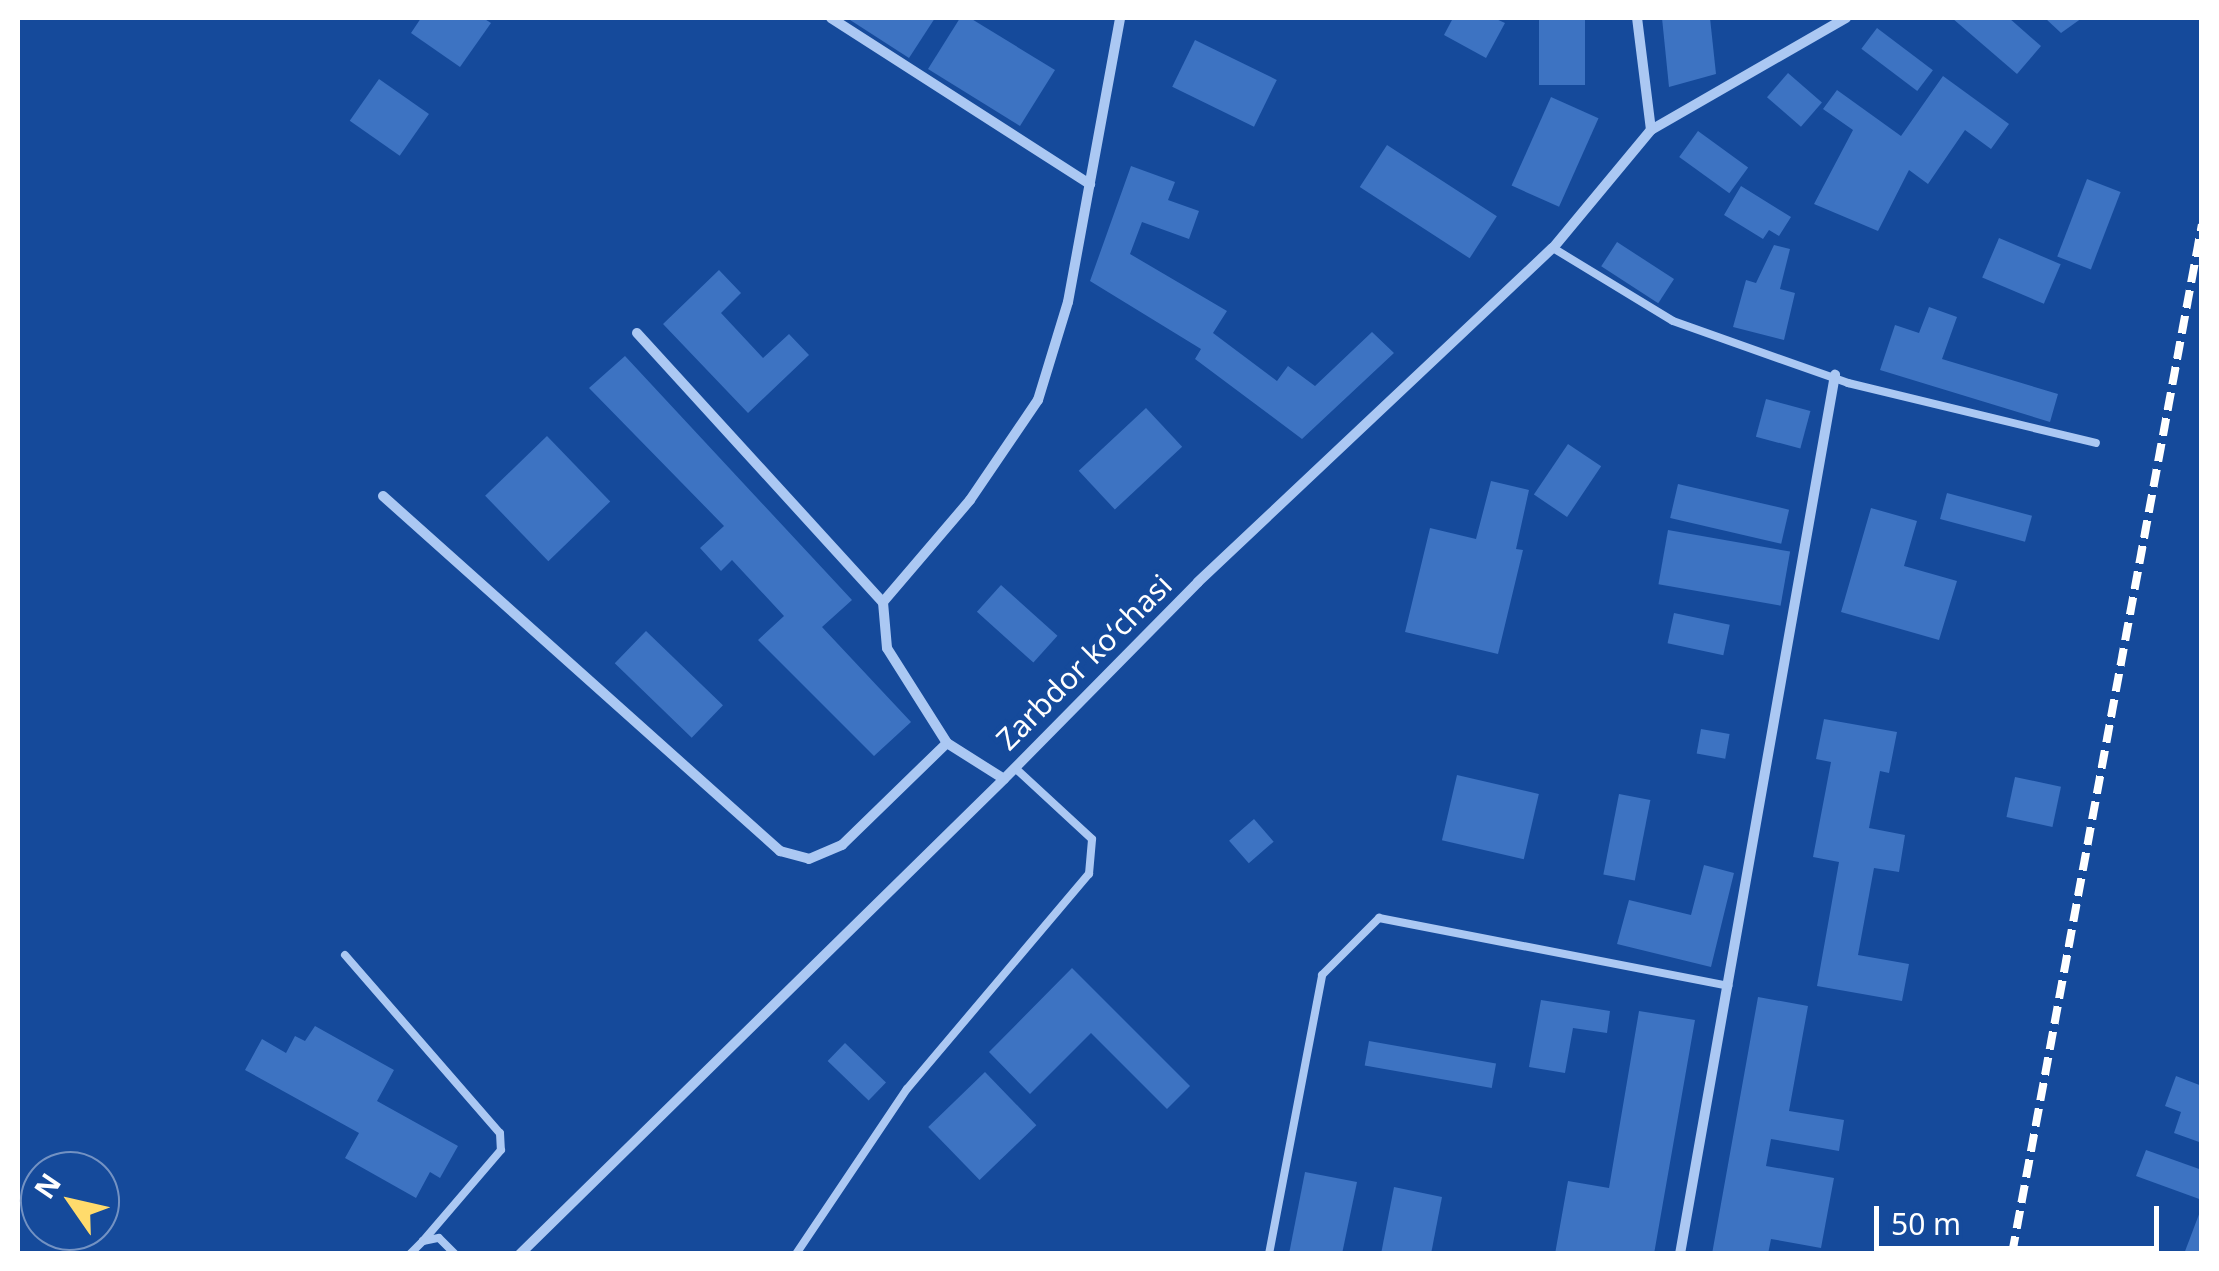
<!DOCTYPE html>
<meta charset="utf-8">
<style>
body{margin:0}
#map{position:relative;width:2219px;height:1271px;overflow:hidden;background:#154a9b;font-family:"Noto Sans",sans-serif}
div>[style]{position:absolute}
.building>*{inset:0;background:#3d73c2;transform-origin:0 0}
.service>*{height:8px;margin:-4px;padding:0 4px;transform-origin:4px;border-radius:4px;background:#abc8f3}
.minor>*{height:10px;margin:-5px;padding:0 5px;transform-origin:5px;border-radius:5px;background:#abc8f3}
.rail>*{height:8px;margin-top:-4px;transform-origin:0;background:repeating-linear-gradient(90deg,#fff 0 18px,transparent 0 26px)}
span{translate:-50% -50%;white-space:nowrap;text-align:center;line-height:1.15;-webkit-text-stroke:10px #154a9b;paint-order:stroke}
.street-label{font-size:30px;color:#fff}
.frame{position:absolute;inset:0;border:20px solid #fff;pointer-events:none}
.north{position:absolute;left:20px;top:1151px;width:100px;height:100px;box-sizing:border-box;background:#154a9b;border:2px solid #7392c3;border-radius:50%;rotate:304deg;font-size:28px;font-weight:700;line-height:40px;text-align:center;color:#fff}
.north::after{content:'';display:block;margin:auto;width:35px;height:45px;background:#ffdb6c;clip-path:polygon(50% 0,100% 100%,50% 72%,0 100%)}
.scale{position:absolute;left:1874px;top:1206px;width:285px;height:45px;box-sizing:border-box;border:5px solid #fff;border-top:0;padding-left:12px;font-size:30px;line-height:35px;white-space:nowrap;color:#fff;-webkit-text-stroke:8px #154a9b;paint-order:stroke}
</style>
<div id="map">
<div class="building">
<div style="clip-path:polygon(421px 18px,483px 18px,491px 23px,460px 67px,411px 33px)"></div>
<div style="clip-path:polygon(847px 18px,935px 18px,909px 58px)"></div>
<div style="clip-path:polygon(960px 18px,970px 18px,1055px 70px,1020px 126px,928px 69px)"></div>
<div style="clip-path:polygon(1453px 18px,1494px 18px,1505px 23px,1486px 58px,1444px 35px)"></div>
<div style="left:1539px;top:18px;width:46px;height:67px"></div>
<div style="clip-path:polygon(1662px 18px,1710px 18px,1716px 74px,1669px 87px)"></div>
<div style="clip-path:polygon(1952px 18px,2009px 18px,2041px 46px,2017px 74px)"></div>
<div style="clip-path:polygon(2045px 18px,2082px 18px,2061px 33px)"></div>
<div style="left:1877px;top:28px;width:70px;height:26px;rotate:37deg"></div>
<div style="left:1195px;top:40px;width:91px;height:52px;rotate:26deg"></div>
<div style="left:1788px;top:73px;width:45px;height:32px;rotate:41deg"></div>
<div style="clip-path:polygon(1943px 76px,2009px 124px,1991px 149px,1965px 130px,1928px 184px,1909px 170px,1878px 231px,1814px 204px,1853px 130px,1823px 109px,1837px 90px,1901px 136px)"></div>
<div style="left:379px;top:79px;width:61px;height:51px;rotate:35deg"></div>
<div style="left:1551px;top:97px;width:52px;height:97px;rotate:24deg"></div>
<div style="left:1698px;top:131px;width:62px;height:32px;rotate:36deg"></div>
<div style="left:1387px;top:145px;width:131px;height:50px;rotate:33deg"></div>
<div style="clip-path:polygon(1131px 166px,1175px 182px,1168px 200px,1199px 211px,1189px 239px,1142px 222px,1130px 254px,1227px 311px,1213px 333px,1277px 381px,1288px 366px,1315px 386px,1372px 332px,1394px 353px,1302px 439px,1195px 359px,1201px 349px,1090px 281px)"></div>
<div style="left:2087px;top:179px;width:36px;height:83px;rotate:21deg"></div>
<div style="clip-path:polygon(1741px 186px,1791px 217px,1779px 236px,1769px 230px,1763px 239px,1724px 215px)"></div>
<div style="left:1999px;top:238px;width:67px;height:43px;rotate:23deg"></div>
<div style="left:1617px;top:242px;width:68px;height:29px;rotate:33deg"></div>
<div style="clip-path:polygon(1774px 245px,1790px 249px,1780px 289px,1795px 293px,1784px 340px,1733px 327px,1746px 280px,1756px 283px)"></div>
<div style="clip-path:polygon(719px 270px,741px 293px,721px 313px,763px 358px,789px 334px,809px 355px,748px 413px,663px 324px)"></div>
<div style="clip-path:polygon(1929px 307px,1957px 317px,1942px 359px,2058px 394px,2050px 422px,1880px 370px,1895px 325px,1919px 333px)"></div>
<div style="clip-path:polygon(625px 356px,852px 600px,822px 627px,911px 722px,874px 756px,758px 640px,784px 616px,732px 560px,721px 571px,700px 548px,724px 526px,589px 388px)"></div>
<div style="left:1766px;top:399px;width:46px;height:39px;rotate:15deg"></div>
<div style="left:1146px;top:408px;width:53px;height:92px;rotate:47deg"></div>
<div style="left:547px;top:436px;width:91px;height:86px;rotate:46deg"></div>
<div style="left:1568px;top:444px;width:40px;height:61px;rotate:34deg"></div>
<div style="clip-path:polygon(1491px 481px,1529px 490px,1516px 549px,1523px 550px,1498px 654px,1405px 632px,1430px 528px,1476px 539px)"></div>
<div style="left:1678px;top:484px;width:114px;height:35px;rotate:13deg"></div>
<div style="left:1947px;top:493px;width:88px;height:27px;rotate:15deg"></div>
<div style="clip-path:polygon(1871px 508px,1917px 521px,1904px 566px,1957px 581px,1939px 640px,1841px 612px)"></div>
<div style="left:1668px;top:530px;width:124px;height:55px;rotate:10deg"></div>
<div style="left:1001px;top:585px;width:76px;height:36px;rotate:42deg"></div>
<div style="left:1674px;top:613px;width:57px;height:31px;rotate:12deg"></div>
<div style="left:646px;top:631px;width:107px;height:45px;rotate:44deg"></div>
<div style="clip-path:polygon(1824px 719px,1897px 732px,1889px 773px,1880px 771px,1869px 828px,1905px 835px,1899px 872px,1874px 868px,1858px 955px,1909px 964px,1902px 1001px,1817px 986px,1839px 862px,1813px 857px,1831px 762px,1816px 759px)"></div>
<div style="left:1701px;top:729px;width:29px;height:25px;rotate:10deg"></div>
<div style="left:1457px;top:775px;width:84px;height:67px;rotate:13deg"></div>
<div style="left:2015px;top:777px;width:47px;height:41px;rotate:12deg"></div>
<div style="left:1619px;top:794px;width:32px;height:82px;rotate:11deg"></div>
<div style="left:1254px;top:819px;width:30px;height:33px;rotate:49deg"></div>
<div style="clip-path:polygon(1704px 865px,1734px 873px,1711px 967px,1617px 944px,1629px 900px,1691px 915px)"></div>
<div style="clip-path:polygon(1072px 968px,1190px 1086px,1167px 1109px,1091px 1033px,1030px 1094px,989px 1052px)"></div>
<div style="clip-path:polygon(1758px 997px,1808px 1006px,1789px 1111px,1844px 1120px,1839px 1151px,1771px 1139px,1766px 1166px,1834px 1178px,1821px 1248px,1771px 1239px,1768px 1254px,1712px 1254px)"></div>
<div style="clip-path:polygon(1541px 1000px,1610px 1011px,1607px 1033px,1573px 1028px,1565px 1073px,1529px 1067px)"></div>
<div style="clip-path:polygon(1639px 1011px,1695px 1020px,1654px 1254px,1555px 1254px,1568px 1181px,1609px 1188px)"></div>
<div style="clip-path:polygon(315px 1026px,394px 1070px,377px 1101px,458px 1146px,440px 1178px,430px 1172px,416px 1198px,345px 1158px,359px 1133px,245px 1070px,262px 1039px,286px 1053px,295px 1036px,305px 1041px)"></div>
<div style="left:1369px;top:1041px;width:129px;height:25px;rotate:10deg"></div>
<div style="left:845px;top:1043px;width:57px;height:25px;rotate:44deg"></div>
<div style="left:985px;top:1072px;width:74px;height:79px;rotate:46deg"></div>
<div style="clip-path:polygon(2176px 1076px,2202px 1086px,2202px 1143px,2174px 1133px,2181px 1112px,2165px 1106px)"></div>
<div style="clip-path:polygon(2146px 1150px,2202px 1170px,2202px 1200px,2136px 1176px)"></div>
<div style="clip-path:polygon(1305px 1172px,1357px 1182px,1342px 1254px,1289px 1254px)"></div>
<div style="clip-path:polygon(1394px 1187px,1442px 1197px,1431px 1254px,1381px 1254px)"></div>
<div style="clip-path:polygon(2201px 1209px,2202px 1254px,2184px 1254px)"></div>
</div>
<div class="service">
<div style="left:1553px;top:248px;width:140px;rotate:31.3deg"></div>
<div style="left:1673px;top:321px;width:186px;rotate:19.5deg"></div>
<div style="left:1848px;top:383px;width:255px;rotate:13.6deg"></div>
<div style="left:345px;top:955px;width:236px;rotate:49deg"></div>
<div style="left:500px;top:1133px;width:17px;rotate:87deg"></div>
<div style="left:501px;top:1150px;width:120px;rotate:130.6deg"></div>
<div style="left:410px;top:1254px;width:18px;rotate:-45deg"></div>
<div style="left:423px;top:1241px;width:16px;rotate:-11deg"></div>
<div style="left:439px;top:1238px;width:23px;rotate:45deg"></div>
<div style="left:796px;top:1254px;width:199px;rotate:-56.1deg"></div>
<div style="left:907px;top:1089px;width:282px;rotate:-49.8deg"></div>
<div style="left:1089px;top:874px;width:35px;rotate:-85deg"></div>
<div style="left:1092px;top:839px;width:105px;rotate:-137.3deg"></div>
<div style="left:1269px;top:1254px;width:284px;rotate:-79.2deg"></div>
<div style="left:1322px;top:975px;width:81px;rotate:-45deg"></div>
<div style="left:1379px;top:918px;width:356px;rotate:11deg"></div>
</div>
<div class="minor">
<div style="left:831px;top:18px;width:308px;rotate:32.7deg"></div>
<div style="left:1651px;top:130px;width:225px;rotate:-29.9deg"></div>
<div style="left:637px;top:333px;width:365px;rotate:47.6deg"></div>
<div style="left:383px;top:496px;width:533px;rotate:41.8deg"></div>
<div style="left:780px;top:851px;width:30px;rotate:15deg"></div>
<div style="left:809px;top:859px;width:36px;rotate:-23deg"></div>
<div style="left:842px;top:845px;width:146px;rotate:-44.2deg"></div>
<div style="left:947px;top:743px;width:67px;rotate:32.3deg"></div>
<div style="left:1004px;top:779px;width:276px;rotate:-45.4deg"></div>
<div style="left:1198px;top:582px;width:487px;rotate:-43.3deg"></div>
<div style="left:1553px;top:248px;width:153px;rotate:-50.3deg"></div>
<div style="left:1651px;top:130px;width:113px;rotate:-97.1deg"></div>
<div style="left:947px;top:743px;width:112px;rotate:-122.3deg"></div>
<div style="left:887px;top:648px;width:46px;rotate:-95deg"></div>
<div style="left:883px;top:602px;width:134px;rotate:-49.5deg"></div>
<div style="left:970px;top:500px;width:121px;rotate:-55.8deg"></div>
<div style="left:1038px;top:400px;width:102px;rotate:-73deg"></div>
<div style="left:1068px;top:302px;width:289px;rotate:-79.6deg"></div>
<div style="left:520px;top:1254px;width:678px;rotate:-44.46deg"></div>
<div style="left:1680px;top:1254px;width:893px;rotate:-80deg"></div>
</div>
<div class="rail">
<div style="left:2012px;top:1254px;width:1047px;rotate:-79.55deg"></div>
</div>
<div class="street-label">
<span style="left:1084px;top:662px;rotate:-45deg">Zarbdor koʻchasi</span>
</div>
<div class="frame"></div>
<div class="north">N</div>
<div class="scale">50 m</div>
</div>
